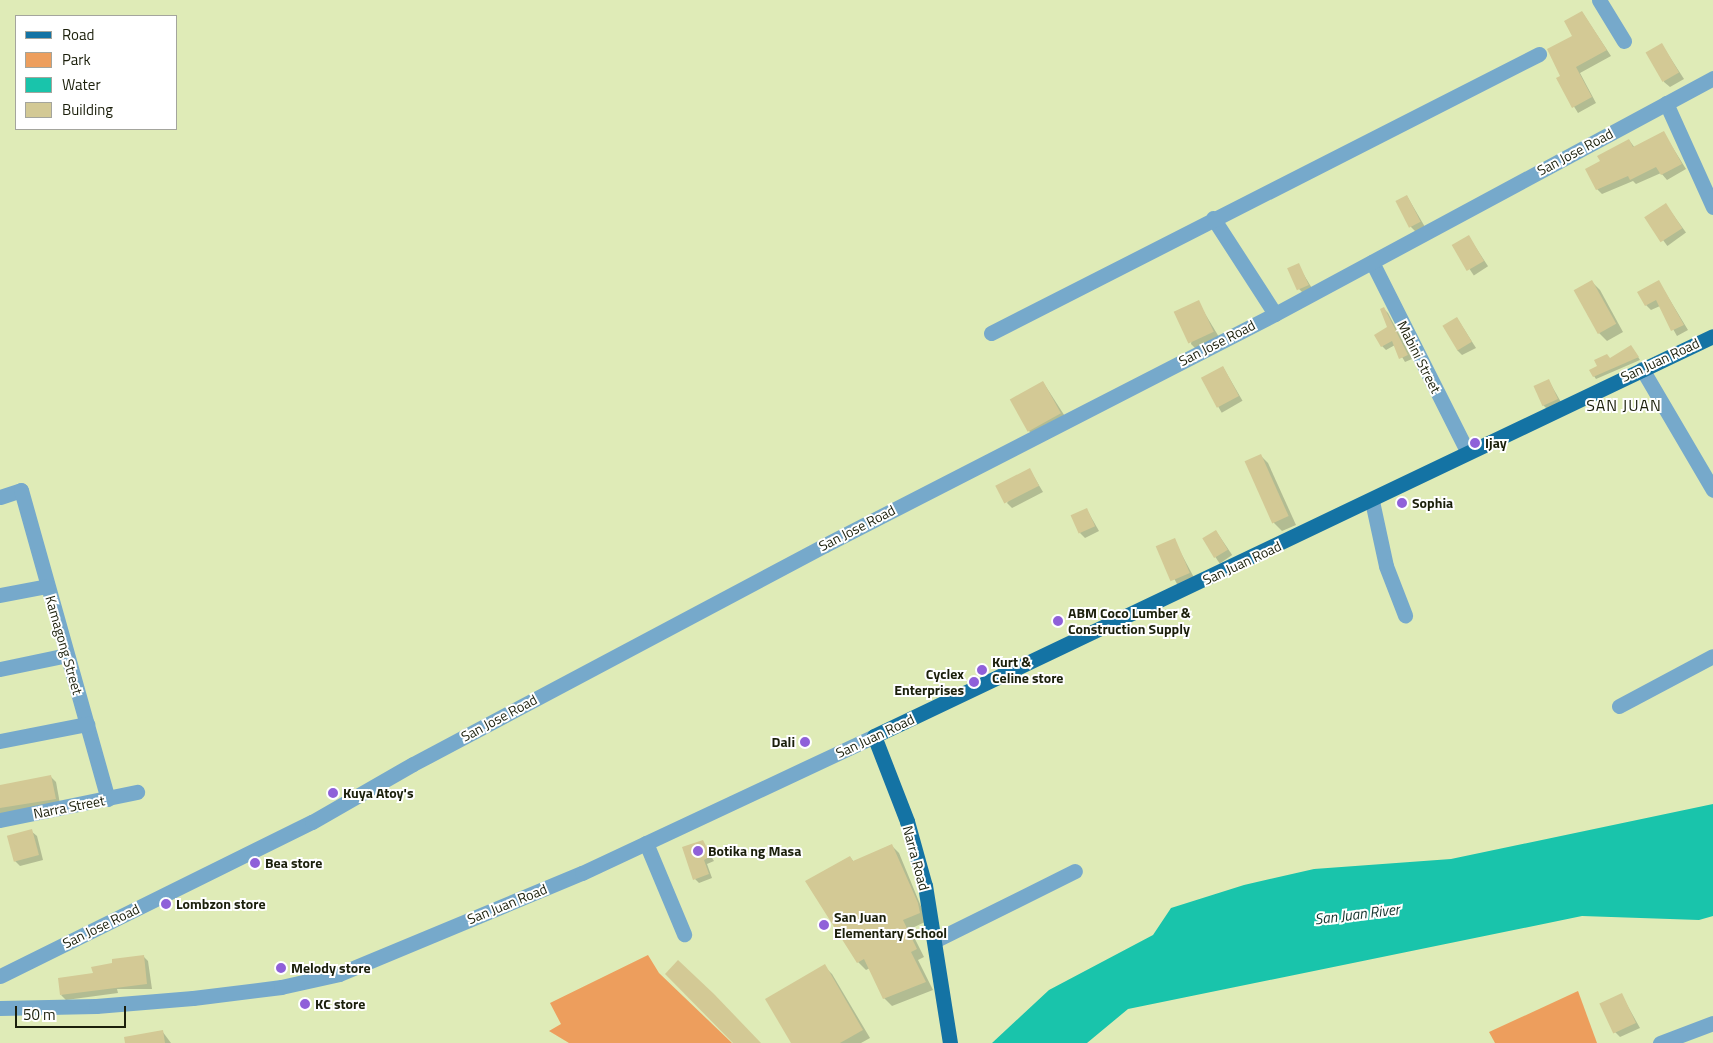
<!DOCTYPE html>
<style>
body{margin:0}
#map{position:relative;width:1713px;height:1043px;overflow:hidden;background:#dfebb7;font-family:"Titillium Web",sans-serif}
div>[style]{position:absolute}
.green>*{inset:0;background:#ed9e5d}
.water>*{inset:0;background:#19c4ab}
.shadow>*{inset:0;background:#0003;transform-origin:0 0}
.building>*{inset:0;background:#d3c995;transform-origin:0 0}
.minor>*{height:15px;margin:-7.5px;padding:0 7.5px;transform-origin:7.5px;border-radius:7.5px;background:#76a9cb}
.major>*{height:15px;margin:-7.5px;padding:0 7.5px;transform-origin:7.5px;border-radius:7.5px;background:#1473a4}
.dots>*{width:14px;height:14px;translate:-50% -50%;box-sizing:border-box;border:2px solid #fff;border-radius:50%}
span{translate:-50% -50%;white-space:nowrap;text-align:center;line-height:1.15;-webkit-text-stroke:4px #fff;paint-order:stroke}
.street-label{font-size:14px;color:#1b1f0b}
.poi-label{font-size:14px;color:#1b1f0b;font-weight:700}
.left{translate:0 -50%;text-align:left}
.right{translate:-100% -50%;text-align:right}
.water-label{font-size:15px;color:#13322c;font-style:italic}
.quarter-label{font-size:16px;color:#1b1f0b;letter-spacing:1px}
.legend{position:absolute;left:15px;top:15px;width:162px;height:115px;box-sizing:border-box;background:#fff;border:1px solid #a4a59d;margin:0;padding:6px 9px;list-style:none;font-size:15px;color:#1b1f0b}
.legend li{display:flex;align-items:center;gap:10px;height:25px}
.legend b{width:25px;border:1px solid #a4a59d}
.scale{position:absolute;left:15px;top:1006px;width:111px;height:22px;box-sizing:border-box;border:2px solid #1b1f0b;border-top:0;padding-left:6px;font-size:15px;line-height:18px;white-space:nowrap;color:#1b1f0b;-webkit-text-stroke:4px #fff;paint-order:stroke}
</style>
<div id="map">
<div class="green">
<div style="clip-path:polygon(648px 955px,659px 973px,732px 1043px,569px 1043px,549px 1031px,561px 1024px,550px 1003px)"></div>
<div style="clip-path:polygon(1578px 991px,1597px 1043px,1495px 1043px,1489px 1032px)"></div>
</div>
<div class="water">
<div style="clip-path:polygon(1713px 804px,1713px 916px,1699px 920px,1582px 916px,1128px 1009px,1087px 1043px,992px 1043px,1049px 990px,1153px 935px,1171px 908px,1244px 885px,1314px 869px,1451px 859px)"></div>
</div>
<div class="shadow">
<div style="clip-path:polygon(1582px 12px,1611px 56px,1580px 73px,1596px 103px,1578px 113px,1557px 79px,1562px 76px)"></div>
<div style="clip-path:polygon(1662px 45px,1684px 79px,1670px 87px,1664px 82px)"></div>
<div style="clip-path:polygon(1663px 132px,1686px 169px,1667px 180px,1661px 173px,1636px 184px,1633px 181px,1602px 194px,1597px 189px,1602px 162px,1629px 140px,1635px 148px)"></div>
<div style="clip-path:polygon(1407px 196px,1425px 227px,1416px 232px,1411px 227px)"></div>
<div style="left:1666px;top:205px;width:34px;height:23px;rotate:54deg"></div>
<div style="left:1469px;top:237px;width:35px;height:17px;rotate:57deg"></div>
<div style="clip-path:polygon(1298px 265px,1313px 290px,1304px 294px,1299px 289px)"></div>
<div style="clip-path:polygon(1592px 282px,1600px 290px,1623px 332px,1607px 341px,1599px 333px)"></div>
<div style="clip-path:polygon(1659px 282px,1688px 330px,1677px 336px,1660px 306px,1651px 310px,1646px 305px)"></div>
<div style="clip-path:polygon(1198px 302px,1219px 337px,1196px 349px,1191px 344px)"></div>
<div style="clip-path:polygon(1384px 309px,1388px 313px,1412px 359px,1405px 362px,1395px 345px,1386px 350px,1382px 346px,1388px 328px)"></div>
<div style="clip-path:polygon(1457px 318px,1476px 348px,1462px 355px,1457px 350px)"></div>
<div style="clip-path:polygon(1633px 349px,1640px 360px,1596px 379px,1594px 376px,1598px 367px)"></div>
<div style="left:1223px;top:367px;width:39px;height:24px;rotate:60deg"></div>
<div style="clip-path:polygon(1549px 381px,1562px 404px,1548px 410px,1543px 405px)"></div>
<div style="clip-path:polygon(1043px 382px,1068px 421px,1036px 438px,1028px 430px)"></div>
<div style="clip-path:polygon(1260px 455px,1268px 463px,1296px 525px,1282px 531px,1274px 523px)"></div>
<div style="clip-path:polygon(1030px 470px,1043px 492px,1012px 508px,1007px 503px)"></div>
<div style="clip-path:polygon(1087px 510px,1099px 531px,1085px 538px,1080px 533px)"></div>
<div style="left:1216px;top:531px;width:29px;height:15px;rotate:56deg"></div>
<div style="left:1174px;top:540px;width:42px;height:18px;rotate:62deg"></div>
<div style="clip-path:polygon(51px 777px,56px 782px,60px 804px,0 814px,0 786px)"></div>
<div style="clip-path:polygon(31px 831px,37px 836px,43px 860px,20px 866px,15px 861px)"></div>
<div style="clip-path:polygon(702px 842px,714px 861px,707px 864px,712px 878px,699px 883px,695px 879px)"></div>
<div style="clip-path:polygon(891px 845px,899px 853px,927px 921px,910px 929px,924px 957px,918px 960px,933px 990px,892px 1006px,884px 998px,870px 968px,866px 970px,858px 962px,850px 857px,854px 862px)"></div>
<div style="clip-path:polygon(143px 956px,148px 961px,152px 989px,117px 989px,118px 993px,66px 1000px,61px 995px,94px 975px)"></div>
<div style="clip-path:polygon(824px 966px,832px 974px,870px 1038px,861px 1043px,792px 1043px)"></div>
<div style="clip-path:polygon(1621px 994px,1640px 1028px,1620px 1037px,1615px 1032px)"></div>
<div style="clip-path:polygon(162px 1031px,171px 1043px,136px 1043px)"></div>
</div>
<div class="building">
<div style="clip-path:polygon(1582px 11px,1607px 50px,1576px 67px,1592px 97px,1572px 108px,1556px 78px,1560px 76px,1547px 49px,1572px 36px,1564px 21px)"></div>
<div style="left:1662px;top:43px;width:34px;height:19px;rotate:60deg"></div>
<div style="clip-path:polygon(1664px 131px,1682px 164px,1661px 175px,1656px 167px,1630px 180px,1628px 176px,1596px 190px,1585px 169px,1600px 161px,1597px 156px,1629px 139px,1633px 147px)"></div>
<div style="left:1407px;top:195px;width:30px;height:13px;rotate:63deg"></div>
<div style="left:1666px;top:203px;width:30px;height:26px;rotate:57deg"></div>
<div style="left:1469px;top:235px;width:30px;height:20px;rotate:60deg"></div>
<div style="left:1299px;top:263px;width:24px;height:13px;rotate:66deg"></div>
<div style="left:1592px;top:280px;width:50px;height:21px;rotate:61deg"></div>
<div style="clip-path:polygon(1659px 280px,1684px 325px,1671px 331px,1656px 300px,1645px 306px,1637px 292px)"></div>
<div style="left:1199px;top:300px;width:35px;height:28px;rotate:65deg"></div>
<div style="clip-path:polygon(1384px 307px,1408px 355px,1399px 359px,1392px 341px,1381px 347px,1374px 335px,1387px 327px,1380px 309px)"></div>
<div style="left:1457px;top:317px;width:29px;height:17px;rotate:59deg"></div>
<div style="clip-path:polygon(1631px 345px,1639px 357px,1593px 377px,1589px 370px,1597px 366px,1594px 360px,1607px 354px,1610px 358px)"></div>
<div style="left:1223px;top:366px;width:34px;height:25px;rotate:62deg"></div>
<div style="left:1549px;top:379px;width:22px;height:17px;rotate:66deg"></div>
<div style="left:1043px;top:381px;width:37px;height:38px;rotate:61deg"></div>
<div style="left:1261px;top:454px;width:68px;height:18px;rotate:66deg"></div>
<div style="left:1030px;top:468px;width:20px;height:39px;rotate:63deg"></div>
<div style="left:1087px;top:508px;width:20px;height:18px;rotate:66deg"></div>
<div style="left:1216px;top:530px;width:23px;height:16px;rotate:59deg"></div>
<div style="left:1175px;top:538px;width:38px;height:21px;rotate:67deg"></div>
<div style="clip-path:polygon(51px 775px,56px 799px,0 808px,0 785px)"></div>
<div style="left:32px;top:829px;width:27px;height:26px;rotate:75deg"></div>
<div style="clip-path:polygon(703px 840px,711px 856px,704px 860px,709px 874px,693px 880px,682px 847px)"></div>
<div style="clip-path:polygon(892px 844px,918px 903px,920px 913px,903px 920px,917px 949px,911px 952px,926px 982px,883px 999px,864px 959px,857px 963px,805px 881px,850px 856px,853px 861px)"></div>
<div style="clip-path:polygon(144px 955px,147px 984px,60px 995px,58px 978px,93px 973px,91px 967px,112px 963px,112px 959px)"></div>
<div style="clip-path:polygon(678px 960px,714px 994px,761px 1043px,733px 1043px,665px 974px)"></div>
<div style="clip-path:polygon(825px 964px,863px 1030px,840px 1043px,791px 1043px,765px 999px)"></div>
<div style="left:1622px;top:993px;width:33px;height:25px;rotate:65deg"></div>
<div style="clip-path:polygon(163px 1030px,165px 1043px,125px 1043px,124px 1037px)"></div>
</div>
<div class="minor">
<div style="left:1599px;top:0;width:48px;rotate:58.6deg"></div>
<div style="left:1666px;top:103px;width:114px;rotate:65.7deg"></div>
<div style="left:1213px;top:218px;width:114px;rotate:57.1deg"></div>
<div style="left:1372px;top:262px;width:212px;rotate:63.3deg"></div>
<div style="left:991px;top:333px;width:615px;rotate:-26.98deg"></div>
<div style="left:1642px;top:369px;width:140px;rotate:59.6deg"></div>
<div style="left:0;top:497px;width:22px;rotate:-18deg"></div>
<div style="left:21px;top:490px;width:321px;rotate:74.3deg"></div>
<div style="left:1372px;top:501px;width:66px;rotate:77.8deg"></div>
<div style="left:1386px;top:566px;width:53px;rotate:68.8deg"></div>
<div style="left:0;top:595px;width:48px;rotate:-10.8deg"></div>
<div style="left:0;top:669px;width:68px;rotate:-11.8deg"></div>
<div style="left:1619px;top:706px;width:106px;rotate:-28deg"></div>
<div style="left:0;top:741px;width:89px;rotate:-11.1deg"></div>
<div style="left:0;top:820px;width:140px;rotate:-11.6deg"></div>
<div style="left:646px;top:843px;width:99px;rotate:67.3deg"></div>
<div style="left:936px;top:940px;width:155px;rotate:-26.4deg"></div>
<div style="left:0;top:976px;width:348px;rotate:-26.3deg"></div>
<div style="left:312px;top:822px;width:116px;rotate:-29.9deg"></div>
<div style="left:413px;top:764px;width:467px;rotate:-28deg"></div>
<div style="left:825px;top:545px;width:506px;rotate:-27.17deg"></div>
<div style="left:1275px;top:314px;width:498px;rotate:-28.3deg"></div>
<div style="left:0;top:1008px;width:96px;rotate:-1.2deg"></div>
<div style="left:96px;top:1006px;width:97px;rotate:-4.7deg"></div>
<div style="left:193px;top:998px;width:89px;rotate:-7.1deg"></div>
<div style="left:281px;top:987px;width:59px;rotate:-12.6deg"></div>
<div style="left:339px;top:974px;width:263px;rotate:-22.6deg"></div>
<div style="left:582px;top:873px;width:323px;rotate:-25.1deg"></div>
<div style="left:1660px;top:1043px;width:57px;rotate:-20.7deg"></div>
</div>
<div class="major">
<div style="left:950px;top:1043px;width:159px;rotate:-99deg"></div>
<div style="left:925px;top:886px;width:67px;rotate:-105.5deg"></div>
<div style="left:907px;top:821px;width:91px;rotate:-111.2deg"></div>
<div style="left:874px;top:736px;width:929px;rotate:-25.49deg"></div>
</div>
<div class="dots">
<div style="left:1475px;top:443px;background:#8f60d9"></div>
<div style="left:1402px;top:503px;background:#8f60d9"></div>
<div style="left:1058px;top:621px;background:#8f60d9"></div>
<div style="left:982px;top:670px;background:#8f60d9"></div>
<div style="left:974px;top:682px;background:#8f60d9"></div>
<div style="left:805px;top:742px;background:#8f60d9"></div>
<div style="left:333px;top:793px;background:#8f60d9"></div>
<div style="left:698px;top:851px;background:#8f60d9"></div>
<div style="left:255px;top:863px;background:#8f60d9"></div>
<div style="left:166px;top:904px;background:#8f60d9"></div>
<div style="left:824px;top:925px;background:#8f60d9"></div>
<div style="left:281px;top:968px;background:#8f60d9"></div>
<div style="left:305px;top:1004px;background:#8f60d9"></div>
</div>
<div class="street-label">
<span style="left:1575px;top:152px;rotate:-28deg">San Jose Road</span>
<span style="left:1217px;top:343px;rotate:-27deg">San Jose Road</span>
<span style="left:1419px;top:357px;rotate:63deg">Mabini Street</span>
<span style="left:1660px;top:360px;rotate:-25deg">San Juan Road</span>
<span style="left:857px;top:528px;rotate:-27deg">San Jose Road</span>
<span style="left:1242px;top:563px;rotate:-25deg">San Juan Road</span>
<span style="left:64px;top:645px;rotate:74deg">Kamagong Street</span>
<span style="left:499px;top:718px;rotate:-28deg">San Jose Road</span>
<span style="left:875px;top:736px;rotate:-25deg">San Juan Road</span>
<span style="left:69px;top:807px;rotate:-11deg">Narra Street</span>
<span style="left:916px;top:858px;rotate:75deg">Narra Road</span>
<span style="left:507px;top:904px;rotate:-22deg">San Juan Road</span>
<span style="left:101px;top:926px;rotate:-26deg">San Jose Road</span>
</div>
<div class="poi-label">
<span class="left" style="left:1485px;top:443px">Ijay</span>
<span class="left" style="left:1412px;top:503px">Sophia</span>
<span class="left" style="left:1068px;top:621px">ABM Coco Lumber &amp;<br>Construction Supply</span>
<span class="left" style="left:992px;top:670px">Kurt &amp;<br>Celine store</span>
<span class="right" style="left:964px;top:682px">Cyclex<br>Enterprises</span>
<span class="right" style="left:795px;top:742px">Dali</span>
<span class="left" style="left:343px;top:793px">Kuya Atoy's</span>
<span class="left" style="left:708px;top:851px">Botika ng Masa</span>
<span class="left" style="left:265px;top:863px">Bea store</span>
<span class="left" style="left:176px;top:904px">Lombzon store</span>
<span class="left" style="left:834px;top:925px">San Juan<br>Elementary School</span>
<span class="left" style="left:291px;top:968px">Melody store</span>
<span class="left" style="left:315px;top:1004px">KC store</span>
</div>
<div class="water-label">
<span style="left:1357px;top:914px;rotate:-7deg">San Juan River</span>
</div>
<div class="quarter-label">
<span style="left:1624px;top:405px">SAN JUAN</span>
</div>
<ul class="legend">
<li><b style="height:6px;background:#1473a4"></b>Road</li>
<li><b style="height:14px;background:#ed9e5d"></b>Park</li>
<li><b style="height:14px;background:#19c4ab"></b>Water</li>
<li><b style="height:14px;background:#d3c995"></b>Building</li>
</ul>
<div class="scale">50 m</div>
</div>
